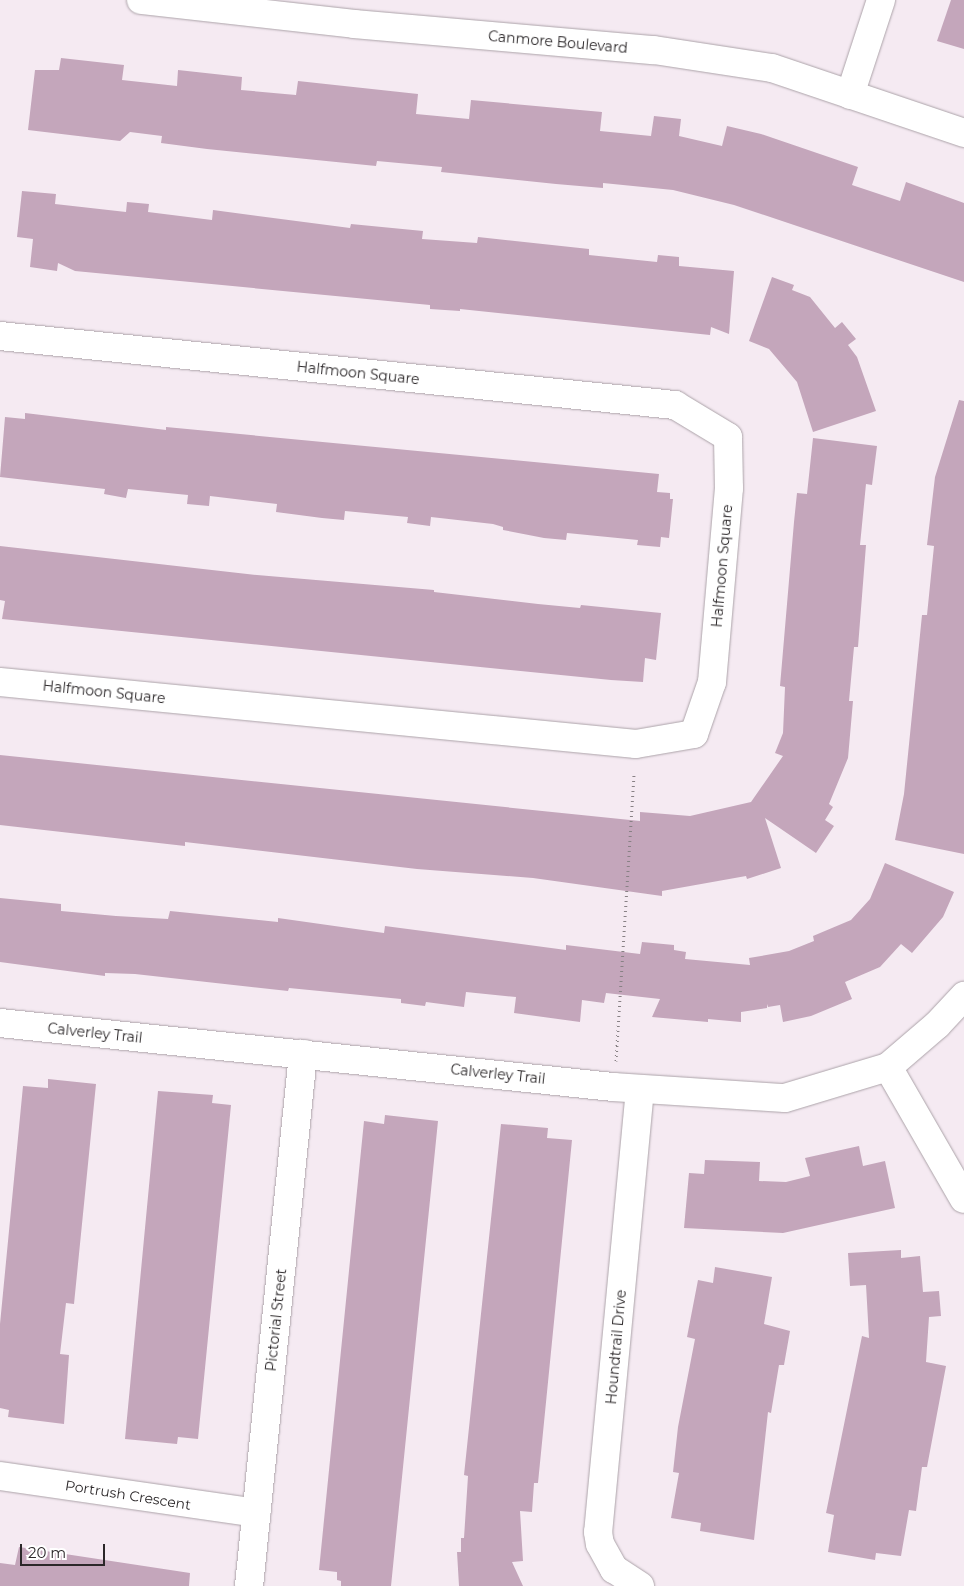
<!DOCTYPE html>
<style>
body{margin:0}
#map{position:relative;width:964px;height:1586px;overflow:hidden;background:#f5eaf2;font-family:Montserrat,sans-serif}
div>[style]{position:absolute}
.building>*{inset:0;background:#c4a6bb}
.path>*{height:3px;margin-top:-1.5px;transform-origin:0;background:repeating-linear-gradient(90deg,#888185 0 1px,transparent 0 5px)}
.roads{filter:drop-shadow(0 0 1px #aca3a9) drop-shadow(0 0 1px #aca3a9)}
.minor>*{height:28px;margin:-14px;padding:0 14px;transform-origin:14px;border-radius:14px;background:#fff}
span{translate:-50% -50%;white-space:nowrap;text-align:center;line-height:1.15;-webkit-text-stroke:4px #fff;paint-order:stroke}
.street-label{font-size:14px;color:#2b2729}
.scale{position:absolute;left:20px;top:1544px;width:85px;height:22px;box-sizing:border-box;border:2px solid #2b2729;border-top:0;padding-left:6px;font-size:15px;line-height:18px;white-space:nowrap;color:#2b2729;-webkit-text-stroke:4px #fff;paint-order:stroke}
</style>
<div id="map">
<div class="building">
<div style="clip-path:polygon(951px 0,964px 0,964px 49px,937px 41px)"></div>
<div style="clip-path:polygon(61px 58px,124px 65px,122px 80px,177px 86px,178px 70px,242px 77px,241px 90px,296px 95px,298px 81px,418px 94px,416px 114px,469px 119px,471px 100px,602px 112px,600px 131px,651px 136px,654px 116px,681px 119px,679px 136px,722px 146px,727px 126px,761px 134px,858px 167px,852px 185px,900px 201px,906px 182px,964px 203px,964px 282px,734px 205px,673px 190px,603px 183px,603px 188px,556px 184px,441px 172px,442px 167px,377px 161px,376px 166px,207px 149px,161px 143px,162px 136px,130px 132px,120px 141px,28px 130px,35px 70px,59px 70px)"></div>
<div style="clip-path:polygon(22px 191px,56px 194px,55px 204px,126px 212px,127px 202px,149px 204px,148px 212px,212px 220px,213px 210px,350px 228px,351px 224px,423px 231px,422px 239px,477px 243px,478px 237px,589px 249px,589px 255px,657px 262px,658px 255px,679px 257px,679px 266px,734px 271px,729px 334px,711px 327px,710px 335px,460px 309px,460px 311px,430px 309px,430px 305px,75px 271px,58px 263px,57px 271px,30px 267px,33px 239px,17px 237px)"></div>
<div style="clip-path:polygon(772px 277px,794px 285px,792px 290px,810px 297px,835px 328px,842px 322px,856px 339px,848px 345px,857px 357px,876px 411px,813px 432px,797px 382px,769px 349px,749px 341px)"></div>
<div style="clip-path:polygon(959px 400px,964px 401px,964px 854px,895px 840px,904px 794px,922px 615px,927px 615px,934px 546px,927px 545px,935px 477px)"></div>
<div style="clip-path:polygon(25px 413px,166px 430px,166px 427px,659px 474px,657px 492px,670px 493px,670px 499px,673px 499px,669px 538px,661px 537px,660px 547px,637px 545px,638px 540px,567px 533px,566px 540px,544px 538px,503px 530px,503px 527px,493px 524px,431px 517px,430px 526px,407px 523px,408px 517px,345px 511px,344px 520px,322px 518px,276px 512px,277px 504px,210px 496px,209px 506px,187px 504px,188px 495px,128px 489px,126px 498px,104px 494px,105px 489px,0 477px,5px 417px,25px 419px)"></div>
<div style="clip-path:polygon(813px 438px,877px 446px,872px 485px,866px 484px,860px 545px,866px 545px,858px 647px,854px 647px,849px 701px,853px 701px,848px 758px,829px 804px,833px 807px,825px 820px,834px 826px,816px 853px,765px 818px,781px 868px,747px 879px,746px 876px,662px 891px,662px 896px,533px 878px,417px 869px,185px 842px,185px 846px,0 825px,0 755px,640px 821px,640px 812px,690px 816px,751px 802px,783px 756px,775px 753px,783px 733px,785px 687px,780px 686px,794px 522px,797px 493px,807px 494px)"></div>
<div style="clip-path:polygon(0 546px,257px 575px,434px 590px,434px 592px,538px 604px,580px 608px,581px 605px,661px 613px,656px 660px,645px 658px,643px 682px,611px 680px,2px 619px,5px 601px,0 600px)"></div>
<div style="clip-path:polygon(885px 863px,954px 892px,943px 917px,912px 953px,901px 944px,880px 967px,845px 982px,852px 999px,811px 1016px,783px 1022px,780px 1005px,768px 1007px,767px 1004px,767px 1008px,741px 1012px,741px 1022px,708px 1019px,708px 1022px,652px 1017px,660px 999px,606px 993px,604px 1003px,582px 1000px,580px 1022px,514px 1013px,516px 997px,466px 992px,464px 1007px,426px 1002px,425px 1006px,401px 1003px,401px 999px,289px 988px,288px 991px,135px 974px,105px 973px,105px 976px,0 962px,0 898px,61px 904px,61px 911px,116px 916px,168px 919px,170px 911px,278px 922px,278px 918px,384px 933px,385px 926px,566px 950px,566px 945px,640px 954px,642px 942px,674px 945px,674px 950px,686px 952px,685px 959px,750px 965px,749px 958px,789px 951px,814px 941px,813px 936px,851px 920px,870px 899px)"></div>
<div style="clip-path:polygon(48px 1079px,96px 1084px,74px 1304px,66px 1303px,60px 1354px,69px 1355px,64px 1424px,8px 1417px,9px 1410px,0 1408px,0 1324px,23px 1086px,48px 1088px)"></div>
<div style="clip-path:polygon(158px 1091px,213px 1095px,212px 1103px,231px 1105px,198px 1439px,178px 1437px,177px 1444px,125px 1439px)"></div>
<div style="clip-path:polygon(385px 1115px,438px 1121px,391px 1586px,341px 1586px,341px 1581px,337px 1580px,337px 1572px,319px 1570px,364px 1121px,384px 1124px)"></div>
<div style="clip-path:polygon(501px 1124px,548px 1128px,547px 1138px,572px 1140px,538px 1483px,534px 1483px,532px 1512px,520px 1511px,523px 1561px,512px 1562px,523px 1586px,459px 1586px,457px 1552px,461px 1552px,461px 1538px,464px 1538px,468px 1476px,464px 1475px)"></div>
<div style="clip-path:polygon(859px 1146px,863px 1166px,885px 1161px,895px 1208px,783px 1233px,684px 1228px,689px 1173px,704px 1174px,705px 1160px,760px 1162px,759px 1181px,786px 1182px,810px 1176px,805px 1158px)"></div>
<div style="clip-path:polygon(901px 1250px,901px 1258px,920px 1256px,923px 1292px,939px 1291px,941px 1316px,929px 1317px,926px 1362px,946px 1366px,927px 1467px,922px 1467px,916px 1511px,909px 1510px,901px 1556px,876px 1553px,875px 1560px,828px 1552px,834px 1515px,826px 1513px,862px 1336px,869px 1338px,866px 1285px,850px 1286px,848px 1253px)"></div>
<div style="clip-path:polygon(715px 1267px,772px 1277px,764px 1324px,790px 1331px,784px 1365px,779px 1365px,771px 1413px,768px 1412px,754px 1540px,700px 1531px,701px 1523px,671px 1518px,679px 1473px,673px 1472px,678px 1427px,695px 1339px,687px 1337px,698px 1280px,713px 1283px)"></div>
<div style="clip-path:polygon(19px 1547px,190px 1573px,189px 1586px,0 1586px,0 1563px,15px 1565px)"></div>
</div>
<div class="path">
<div style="left:616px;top:1061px;width:290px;rotate:-86.4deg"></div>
</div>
<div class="roads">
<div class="minor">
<div style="left:141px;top:0;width:214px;rotate:6.4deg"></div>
<div style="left:354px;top:24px;width:301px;rotate:5deg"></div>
<div style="left:654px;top:50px;width:119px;rotate:8.7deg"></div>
<div style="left:772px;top:68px;width:203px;rotate:18.7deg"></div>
<div style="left:850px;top:95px;width:100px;rotate:-71.9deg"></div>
<div style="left:0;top:336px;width:679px;rotate:5.84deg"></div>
<div style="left:675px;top:405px;width:62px;rotate:31.1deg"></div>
<div style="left:728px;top:437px;width:51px;rotate:88.9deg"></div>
<div style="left:729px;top:488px;width:195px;rotate:95deg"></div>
<div style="left:712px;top:682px;width:55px;rotate:109.1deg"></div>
<div style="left:694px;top:734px;width:59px;rotate:170.2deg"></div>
<div style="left:636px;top:744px;width:639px;rotate:-174.43deg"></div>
<div style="left:0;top:1023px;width:616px;rotate:5.96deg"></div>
<div style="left:613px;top:1087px;width:172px;rotate:3.7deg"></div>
<div style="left:785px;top:1098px;width:108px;rotate:-16.8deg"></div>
<div style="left:888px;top:1067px;width:65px;rotate:-40.6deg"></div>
<div style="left:937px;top:1025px;width:40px;rotate:-47deg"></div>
<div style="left:888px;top:1067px;width:152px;rotate:60.1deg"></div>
<div style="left:640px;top:1089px;width:445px;rotate:95.4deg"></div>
<div style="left:598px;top:1532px;width:12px;rotate:81deg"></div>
<div style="left:600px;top:1544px;width:29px;rotate:61deg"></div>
<div style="left:614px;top:1569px;width:31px;rotate:33deg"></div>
<div style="left:0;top:1476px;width:259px;rotate:8.2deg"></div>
<div style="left:249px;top:1586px;width:535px;rotate:-84.2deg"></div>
</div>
</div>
<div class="street-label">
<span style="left:558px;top:42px;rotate:5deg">Canmore Boulevard</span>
<span style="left:358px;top:373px;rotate:6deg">Halfmoon Square</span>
<span style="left:722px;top:566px;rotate:-85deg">Halfmoon Square</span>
<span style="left:104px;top:692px;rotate:6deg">Halfmoon Square</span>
<span style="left:95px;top:1033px;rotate:6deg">Calverley Trail</span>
<span style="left:498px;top:1074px;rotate:6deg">Calverley Trail</span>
<span style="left:276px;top:1320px;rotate:-84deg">Pictorial Street</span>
<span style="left:616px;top:1347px;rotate:-85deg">Houndtrail Drive</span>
<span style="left:128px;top:1495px;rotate:9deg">Portrush Crescent</span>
</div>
<div class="scale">20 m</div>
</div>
